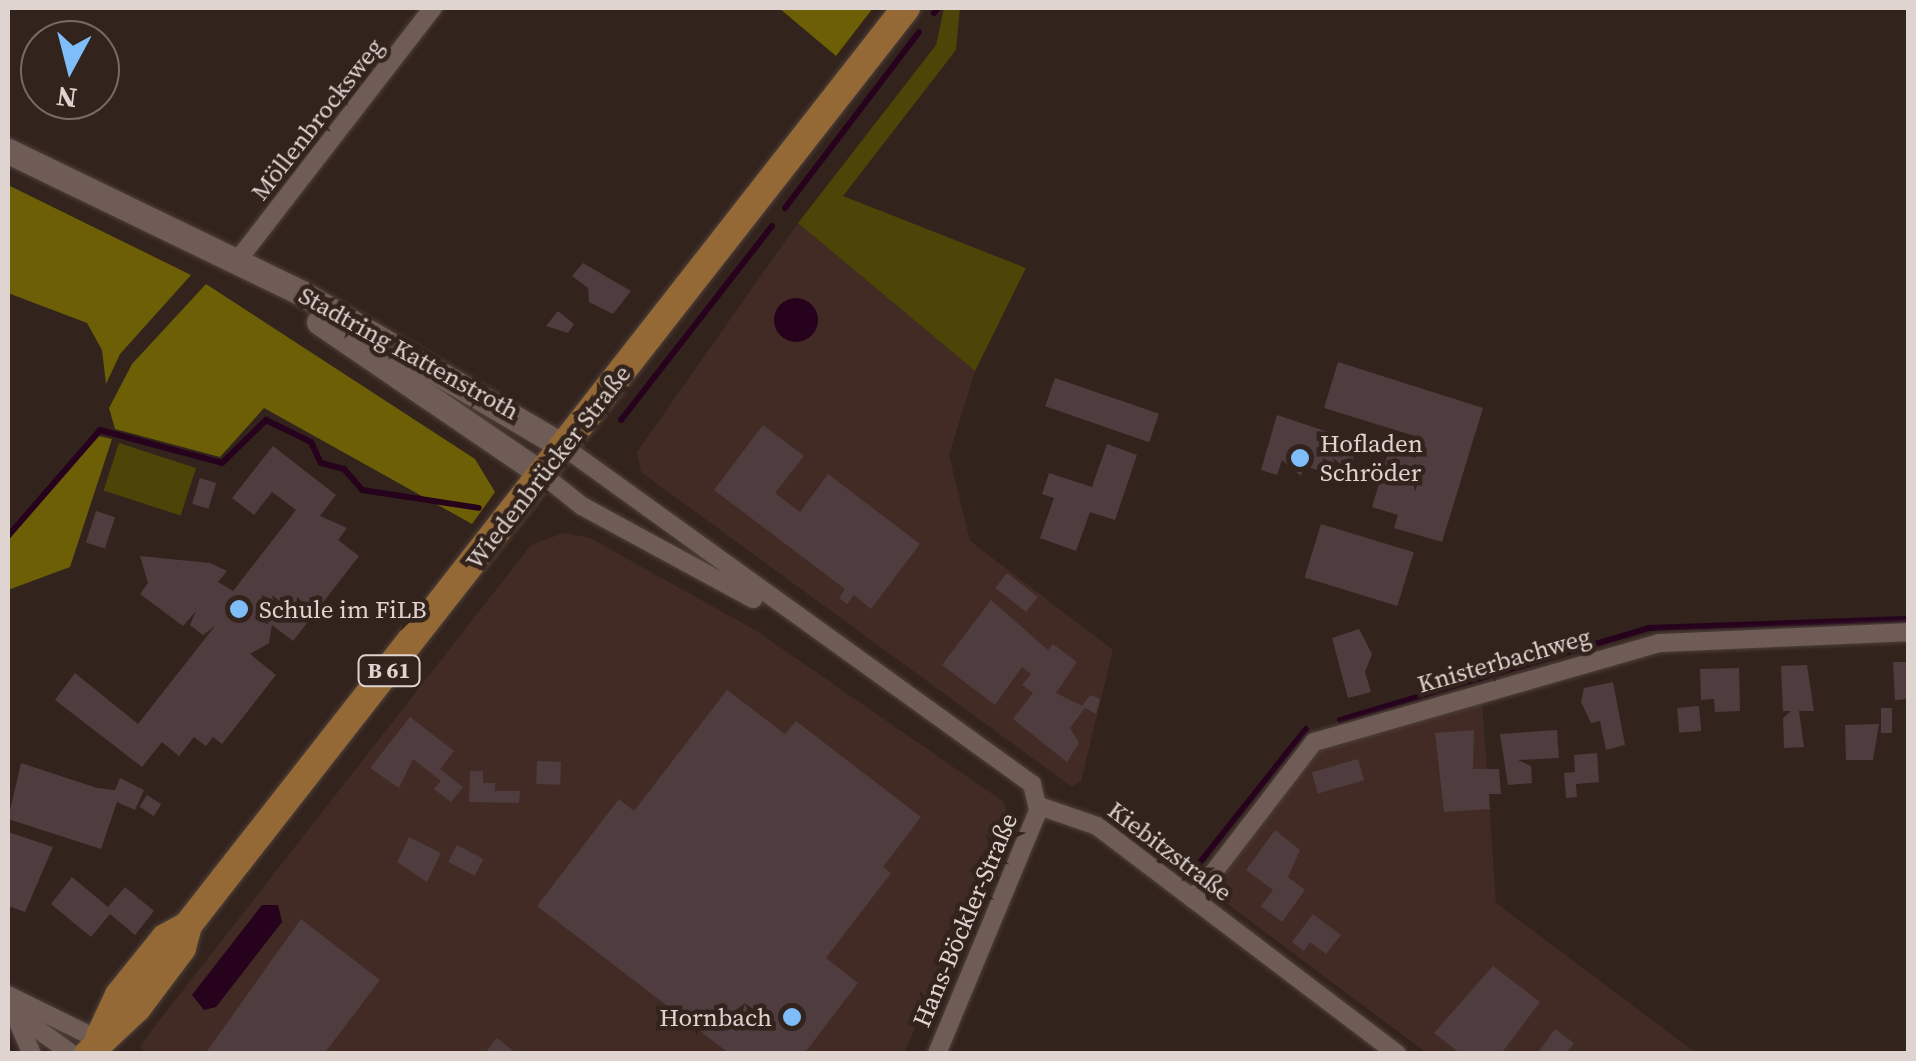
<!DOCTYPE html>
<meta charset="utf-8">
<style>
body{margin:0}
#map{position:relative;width:1916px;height:1061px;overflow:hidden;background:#33231d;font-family:"Source Serif 4",serif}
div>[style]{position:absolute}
.built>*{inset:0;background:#422b24}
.green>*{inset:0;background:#4d4407;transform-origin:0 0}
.forest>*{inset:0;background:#6c5f06}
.water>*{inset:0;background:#26021d}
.round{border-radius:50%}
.stream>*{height:6px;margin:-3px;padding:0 3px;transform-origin:3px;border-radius:3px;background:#26021d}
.building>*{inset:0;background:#4f3c3f;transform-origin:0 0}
.roads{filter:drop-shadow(0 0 2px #4d403b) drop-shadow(0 0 2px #4d403b)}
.minor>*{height:18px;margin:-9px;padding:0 9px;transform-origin:9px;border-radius:9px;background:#6f5c56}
.secondary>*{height:25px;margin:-12.5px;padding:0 12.5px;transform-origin:12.5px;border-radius:12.5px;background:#6f5c56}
.primary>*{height:28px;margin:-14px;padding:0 14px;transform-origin:14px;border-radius:14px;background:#956936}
.dots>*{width:28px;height:28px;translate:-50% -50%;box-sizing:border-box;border:5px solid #33231d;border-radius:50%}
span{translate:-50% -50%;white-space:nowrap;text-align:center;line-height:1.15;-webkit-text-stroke:9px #33231d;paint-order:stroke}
.shield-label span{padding:2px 8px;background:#33231d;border:2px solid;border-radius:8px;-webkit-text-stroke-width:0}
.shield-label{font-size:22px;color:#dfd4d0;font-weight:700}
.street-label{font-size:25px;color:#dfd4d0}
.poi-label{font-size:25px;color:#dfd4d0}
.left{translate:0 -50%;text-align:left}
.right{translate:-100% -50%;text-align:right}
.frame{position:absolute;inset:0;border:10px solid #dfd4d0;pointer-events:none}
.north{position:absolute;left:20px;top:20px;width:100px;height:100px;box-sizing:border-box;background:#33231d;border:2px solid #786a65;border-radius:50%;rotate:187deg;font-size:28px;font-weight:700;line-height:40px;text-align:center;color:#dfd4d0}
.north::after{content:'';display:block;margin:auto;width:35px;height:45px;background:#7fbdf9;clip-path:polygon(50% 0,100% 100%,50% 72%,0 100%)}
</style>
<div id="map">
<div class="built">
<div style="clip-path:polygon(798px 223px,975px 371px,949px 455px,970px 541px,1113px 650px,1081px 781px,1072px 787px,641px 472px,637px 452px)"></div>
<div style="clip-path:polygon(563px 533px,590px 538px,755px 630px,1004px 802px,1008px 818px,904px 1053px,148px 1054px,140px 1047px,151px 1031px,531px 545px)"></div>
<div style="clip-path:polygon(1482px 699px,1496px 903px,1696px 1053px,1427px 1053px,1218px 897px,1215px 879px,1317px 749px)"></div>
</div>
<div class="green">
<div style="clip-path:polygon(944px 8px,960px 8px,956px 50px,843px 196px,1026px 268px,975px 371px,798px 223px,936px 45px)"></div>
<div style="left:119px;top:443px;width:81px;height:50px;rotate:18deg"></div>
</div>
<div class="forest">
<div style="clip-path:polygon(779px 8px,873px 8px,836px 56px)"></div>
<div style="clip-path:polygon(8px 185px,191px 275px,120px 354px,106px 384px,102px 350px,87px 323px,8px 293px)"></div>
<div style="clip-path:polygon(206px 284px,475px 459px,495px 492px,472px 524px,264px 408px,220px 457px,115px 429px,109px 408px,132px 364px)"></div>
<div style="clip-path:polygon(99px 436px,112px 439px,70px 567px,8px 590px,8px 540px)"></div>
</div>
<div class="water">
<div class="round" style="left:774px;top:298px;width:44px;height:44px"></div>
<div style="clip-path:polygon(262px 905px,278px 905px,282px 922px,216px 1007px,204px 1010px,192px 995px)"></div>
</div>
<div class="stream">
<div style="left:934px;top:13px;width:6px;rotate:-51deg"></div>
<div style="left:785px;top:208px;width:221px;rotate:-52.7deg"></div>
<div style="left:621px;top:420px;width:246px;rotate:-52.1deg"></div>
<div style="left:8px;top:536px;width:140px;rotate:-49deg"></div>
<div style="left:100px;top:430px;width:126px;rotate:15.1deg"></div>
<div style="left:222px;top:463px;width:62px;rotate:-44.3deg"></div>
<div style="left:266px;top:420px;width:50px;rotate:26.1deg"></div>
<div style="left:311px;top:442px;width:23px;rotate:65deg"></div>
<div style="left:321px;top:463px;width:24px;rotate:15deg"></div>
<div style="left:344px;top:469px;width:28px;rotate:49deg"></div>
<div style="left:362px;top:490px;width:118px;rotate:8.7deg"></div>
<div style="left:1340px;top:720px;width:321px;rotate:-16.6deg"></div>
<div style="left:1648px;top:628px;width:260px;rotate:-2deg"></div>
<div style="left:1197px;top:866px;width:175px;rotate:-51.5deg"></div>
</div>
<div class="building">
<div style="clip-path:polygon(583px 263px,631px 291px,613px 314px,589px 302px,588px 288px,572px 276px)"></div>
<div style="clip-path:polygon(558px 311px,574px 324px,568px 333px,546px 326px)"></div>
<div style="clip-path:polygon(1338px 362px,1483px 408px,1442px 542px,1394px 528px,1398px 515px,1372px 507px,1389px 450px,1416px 458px,1421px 438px,1324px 408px)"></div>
<div style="left:1055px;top:378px;width:110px;height:30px;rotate:19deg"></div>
<div style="clip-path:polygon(1277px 415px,1358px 442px,1347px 479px,1304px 466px,1301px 476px,1282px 460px,1277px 475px,1261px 470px)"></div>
<div style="clip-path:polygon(763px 425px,804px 456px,775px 493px,800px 512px,828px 474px,920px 544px,871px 609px,854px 595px,847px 604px,839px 598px,845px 589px,714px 490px)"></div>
<div style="clip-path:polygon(1107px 444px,1137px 455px,1115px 520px,1090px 512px,1076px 551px,1040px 538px,1054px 498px,1042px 494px,1049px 473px,1092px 487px)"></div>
<div style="clip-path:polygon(273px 446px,336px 495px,320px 516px,347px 528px,338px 540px,359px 556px,293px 641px,272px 625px,269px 643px,250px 654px,276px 675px,222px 744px,213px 737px,206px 746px,194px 737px,179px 756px,162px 742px,142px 767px,55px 700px,75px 673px,138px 724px,215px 626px,203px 635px,190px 625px,196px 611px,183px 626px,140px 594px,148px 583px,140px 556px,210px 563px,227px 571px,218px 582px,233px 591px,296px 510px,272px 492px,254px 515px,232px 498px)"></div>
<div style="left:200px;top:478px;width:17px;height:27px;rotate:17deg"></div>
<div style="left:96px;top:511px;width:20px;height:33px;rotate:18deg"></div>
<div style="left:1321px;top:524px;width:97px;height:56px;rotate:17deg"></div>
<div style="left:1007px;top:573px;width:39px;height:19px;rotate:38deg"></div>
<div style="clip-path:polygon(991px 600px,1048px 650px,1053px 644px,1077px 662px,1056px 693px,1082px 706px,1090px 695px,1100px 699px,1096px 714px,1085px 708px,1070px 728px,1079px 743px,1067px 762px,1013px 719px,1033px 693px,1022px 685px,1031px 674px,1022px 667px,995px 705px,942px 665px)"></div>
<div style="clip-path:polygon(1359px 629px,1372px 654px,1365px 672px,1371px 692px,1348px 698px,1332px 638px)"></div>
<div style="clip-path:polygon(1893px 662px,1908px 662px,1908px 699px,1895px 700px)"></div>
<div style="clip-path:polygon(1807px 665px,1814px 711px,1799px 711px,1804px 747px,1784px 748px,1783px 718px,1791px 711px,1783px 711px,1781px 666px)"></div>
<div style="clip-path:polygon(1739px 668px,1740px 711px,1715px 712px,1714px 699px,1701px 700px,1700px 669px)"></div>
<div style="clip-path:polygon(1613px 682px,1625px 745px,1606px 750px,1600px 721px,1591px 723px,1581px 702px,1584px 688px)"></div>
<div style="clip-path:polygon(727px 690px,785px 734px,796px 721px,921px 817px,883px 867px,891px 873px,826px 958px,858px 983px,804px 1054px,730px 1054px,537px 906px,619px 799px,634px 811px)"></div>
<div style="left:1699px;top:706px;width:25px;height:22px;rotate:85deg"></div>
<div style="left:1881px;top:708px;width:11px;height:25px"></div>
<div style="clip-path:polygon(410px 717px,454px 751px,440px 769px,463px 787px,451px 802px,434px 789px,441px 781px,413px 759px,399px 788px,370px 768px)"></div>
<div style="clip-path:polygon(1879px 724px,1873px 760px,1846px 760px,1845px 725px)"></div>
<div style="clip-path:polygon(1474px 730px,1473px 769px,1499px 769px,1501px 794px,1489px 794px,1490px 809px,1444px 812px,1435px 733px)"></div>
<div style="clip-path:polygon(1557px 730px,1559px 758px,1518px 760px,1531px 766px,1532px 783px,1508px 785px,1500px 734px)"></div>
<div style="clip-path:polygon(1597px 753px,1599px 782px,1576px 784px,1577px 797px,1566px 798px,1564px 773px,1575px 772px,1574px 755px)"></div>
<div style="left:1358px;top:759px;width:22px;height:48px;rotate:74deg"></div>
<div style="left:537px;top:761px;width:24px;height:23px;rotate:2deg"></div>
<div style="clip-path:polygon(21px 763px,97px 788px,115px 790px,120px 778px,144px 790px,135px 810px,117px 802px,101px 849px,8px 819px)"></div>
<div style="clip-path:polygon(470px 771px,483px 771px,483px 783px,495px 783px,495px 791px,520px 791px,519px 803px,469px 802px)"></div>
<div style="left:147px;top:795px;width:17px;height:14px;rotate:33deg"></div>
<div style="clip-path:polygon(1275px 830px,1300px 850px,1288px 877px,1305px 890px,1282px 922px,1261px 906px,1273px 890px,1246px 870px)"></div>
<div style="clip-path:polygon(8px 832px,53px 847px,25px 912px,8px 906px)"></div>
<div style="clip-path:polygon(409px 837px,441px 853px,427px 882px,397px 862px)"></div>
<div style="left:457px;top:845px;width:30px;height:19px;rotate:28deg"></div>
<div style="clip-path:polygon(72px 877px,108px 907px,125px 887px,154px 911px,135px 935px,110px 914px,91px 937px,51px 904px)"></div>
<div style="clip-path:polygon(1313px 914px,1341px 935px,1326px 954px,1310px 942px,1304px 951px,1292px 942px)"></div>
<div style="clip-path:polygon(301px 919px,380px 980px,324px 1054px,205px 1054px)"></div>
<div style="clip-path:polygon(1493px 966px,1540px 1002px,1501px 1054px,1461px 1054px,1434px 1033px)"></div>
<div style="clip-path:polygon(1555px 1029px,1574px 1043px,1566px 1054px,1537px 1054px)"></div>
<div style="clip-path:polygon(497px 1038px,517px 1054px,484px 1054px)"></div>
</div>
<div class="roads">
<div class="minor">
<div style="left:238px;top:260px;width:319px;rotate:-52.3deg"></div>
<div style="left:564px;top:447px;width:577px;rotate:35.76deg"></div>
<div style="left:1032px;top:784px;width:28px;rotate:77deg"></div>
<div style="left:1038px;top:811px;width:263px;rotate:112.6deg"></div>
<div style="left:543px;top:475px;width:50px;rotate:38.5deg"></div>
<div style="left:582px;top:506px;width:195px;rotate:28.5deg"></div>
<div style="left:1039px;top:806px;width:61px;rotate:19deg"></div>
<div style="left:1097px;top:826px;width:377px;rotate:37.2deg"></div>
<div style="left:1193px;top:899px;width:198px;rotate:-52.4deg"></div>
<div style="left:1314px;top:742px;width:359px;rotate:-16deg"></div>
<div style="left:1659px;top:643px;width:249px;rotate:-2.5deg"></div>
<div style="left:8px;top:995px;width:102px;rotate:26.3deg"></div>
<div style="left:11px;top:1010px;width:75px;rotate:35.8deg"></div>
<div style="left:16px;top:1018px;width:39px;rotate:66deg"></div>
</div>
<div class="secondary">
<div style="left:8px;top:151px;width:324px;rotate:25.8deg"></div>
<div style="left:300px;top:292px;width:306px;rotate:30.4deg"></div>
<div style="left:319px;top:322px;width:271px;rotate:34.3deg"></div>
</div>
<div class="primary">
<div style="left:99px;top:1038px;width:47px;rotate:-65.1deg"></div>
<div style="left:119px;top:995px;width:73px;rotate:-51.1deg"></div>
<div style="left:165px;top:938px;width:26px;rotate:-29deg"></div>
<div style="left:88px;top:1054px;width:67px;rotate:-43.2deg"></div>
<div style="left:137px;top:1008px;width:75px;rotate:-53.1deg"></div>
<div style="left:182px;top:948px;width:24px;rotate:-75deg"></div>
<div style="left:188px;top:925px;width:1165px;rotate:-51.94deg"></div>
</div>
</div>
<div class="dots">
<div style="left:1300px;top:458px;background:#7fbdf9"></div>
<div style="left:239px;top:609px;background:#7fbdf9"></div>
<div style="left:792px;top:1017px;background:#7fbdf9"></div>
</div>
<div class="shield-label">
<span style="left:389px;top:671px">B 61</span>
</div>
<div class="street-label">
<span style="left:317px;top:119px;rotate:-52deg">Möllenbrocksweg</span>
<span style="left:409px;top:353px;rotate:29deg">Stadtring Kattenstroth</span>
<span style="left:548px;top:467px;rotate:-52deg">Wiedenbrücker Straße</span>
<span style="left:1504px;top:660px;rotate:-16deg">Knisterbachweg</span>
<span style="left:1170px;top:851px;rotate:37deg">Kiebitzstraße</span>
<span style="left:965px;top:920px;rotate:-67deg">Hans-Böckler-Straße</span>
</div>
<div class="poi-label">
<span class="left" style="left:1320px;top:458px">Hofladen<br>Schröder</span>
<span class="left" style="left:259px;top:609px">Schule im FiLB</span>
<span class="right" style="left:772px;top:1017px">Hornbach</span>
</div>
<div class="frame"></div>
<div class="north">N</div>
</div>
